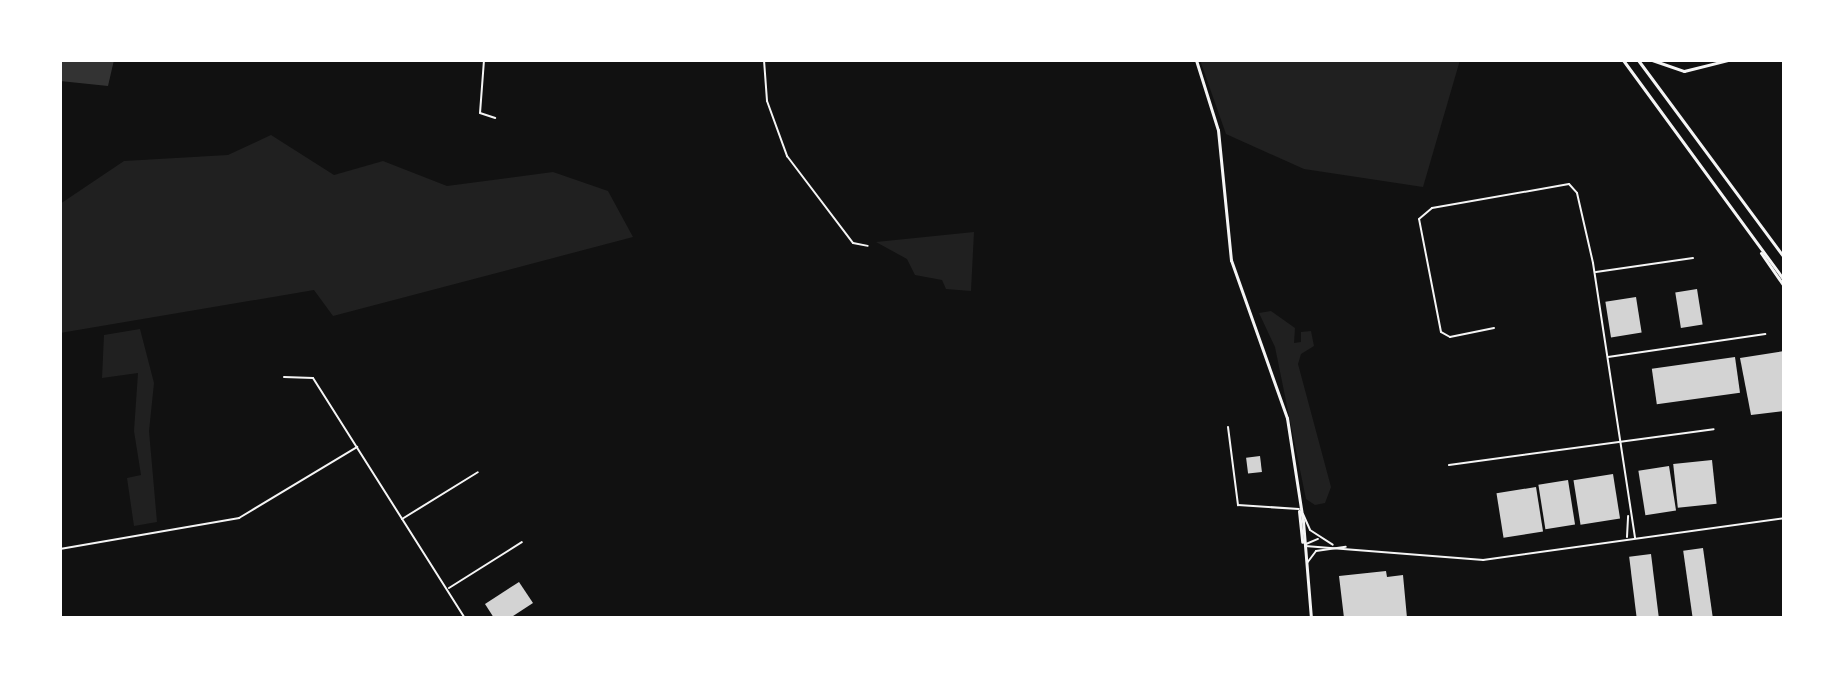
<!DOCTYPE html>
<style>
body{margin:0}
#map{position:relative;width:1844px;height:678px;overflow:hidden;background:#111;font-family:Helvetica,sans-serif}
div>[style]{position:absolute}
.green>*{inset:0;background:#202020}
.water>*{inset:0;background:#333}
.building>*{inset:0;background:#d3d3d3;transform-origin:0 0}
.minor>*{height:2px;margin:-1px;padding:0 1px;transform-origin:1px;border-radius:1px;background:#f5f5f5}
.secondary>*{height:3px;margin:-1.5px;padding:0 1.5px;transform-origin:1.5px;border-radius:1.5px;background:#f5f5f5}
.trunk>*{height:3px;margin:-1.5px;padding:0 1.5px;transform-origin:1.5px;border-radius:1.5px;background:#f5f5f5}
span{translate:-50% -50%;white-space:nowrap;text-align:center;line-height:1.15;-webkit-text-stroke:8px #fff;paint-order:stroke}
.frame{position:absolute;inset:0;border:62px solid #fff;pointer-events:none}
</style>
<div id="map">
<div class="green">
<div style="clip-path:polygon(1200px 60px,1460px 60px,1423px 187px,1304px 169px,1226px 134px)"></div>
<div style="clip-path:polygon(271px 135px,334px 175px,383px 161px,447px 186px,553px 172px,608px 191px,633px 237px,333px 316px,314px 290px,60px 333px,60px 204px,124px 161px,228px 155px)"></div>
<div style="clip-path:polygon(974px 232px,971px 291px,946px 289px,942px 280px,915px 275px,907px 259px,876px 242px)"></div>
<div style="clip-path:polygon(1271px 311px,1295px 328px,1294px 343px,1301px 342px,1301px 332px,1311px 331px,1314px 346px,1301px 354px,1298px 364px,1331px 487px,1325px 503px,1315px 505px,1306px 499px,1275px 347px,1259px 313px)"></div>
<div style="clip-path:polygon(140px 329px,154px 383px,149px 431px,157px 522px,134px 526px,127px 478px,141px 475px,134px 431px,138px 373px,102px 378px,104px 335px)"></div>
</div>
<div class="water">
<div style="clip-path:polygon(60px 60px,114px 60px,108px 86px,60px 81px)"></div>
</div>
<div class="building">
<div style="left:1697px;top:289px;width:36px;height:22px;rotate:81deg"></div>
<div style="left:1636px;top:297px;width:36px;height:31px;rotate:81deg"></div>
<div style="clip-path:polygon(1784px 351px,1784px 411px,1751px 415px,1740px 358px)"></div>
<div style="left:1735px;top:357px;width:36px;height:84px;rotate:82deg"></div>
<div style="left:1260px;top:456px;width:16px;height:14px;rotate:83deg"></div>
<div style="left:1712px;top:460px;width:44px;height:39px;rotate:84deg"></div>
<div style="left:1669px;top:466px;width:45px;height:31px;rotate:81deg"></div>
<div style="left:1613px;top:474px;width:45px;height:40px;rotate:81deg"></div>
<div style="left:1568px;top:480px;width:45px;height:30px;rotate:81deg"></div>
<div style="left:1536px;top:487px;width:45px;height:40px;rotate:81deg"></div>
<div style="left:1703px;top:548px;width:71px;height:20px;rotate:82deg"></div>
<div style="left:1651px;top:554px;width:64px;height:22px;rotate:83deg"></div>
<div style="clip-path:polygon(1386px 571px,1387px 577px,1403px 575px,1407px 618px,1344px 618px,1339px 576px)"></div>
<div style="clip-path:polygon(519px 582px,533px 603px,510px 618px,494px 618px,485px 604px)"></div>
</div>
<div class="minor">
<div style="left:484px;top:60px;width:53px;rotate:94.3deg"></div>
<div style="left:480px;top:113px;width:16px;rotate:18deg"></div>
<div style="left:764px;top:60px;width:41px;rotate:85.8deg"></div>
<div style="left:767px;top:101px;width:59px;rotate:70deg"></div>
<div style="left:787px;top:156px;width:109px;rotate:52.8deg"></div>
<div style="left:853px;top:243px;width:15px;rotate:11deg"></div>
<div style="left:1596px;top:272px;width:98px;rotate:-8.2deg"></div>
<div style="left:1494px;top:328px;width:45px;rotate:168.4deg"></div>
<div style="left:1450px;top:337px;width:10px;rotate:-151deg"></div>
<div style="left:1441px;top:332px;width:115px;rotate:-101deg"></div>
<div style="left:1419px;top:219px;width:17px;rotate:-40deg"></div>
<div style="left:1432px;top:208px;width:139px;rotate:-9.9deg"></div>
<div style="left:1569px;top:184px;width:12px;rotate:48deg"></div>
<div style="left:1577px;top:193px;width:72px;rotate:77.1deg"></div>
<div style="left:1593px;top:263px;width:278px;rotate:81.3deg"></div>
<div style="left:1608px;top:357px;width:159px;rotate:-8.3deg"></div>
<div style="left:284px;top:377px;width:29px;rotate:2deg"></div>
<div style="left:313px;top:378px;width:284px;rotate:57.7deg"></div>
<div style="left:1228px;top:427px;width:79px;rotate:82.7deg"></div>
<div style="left:1238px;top:505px;width:61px;rotate:3.8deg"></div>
<div style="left:1449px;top:465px;width:267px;rotate:-7.7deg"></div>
<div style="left:1303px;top:514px;width:17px;rotate:66deg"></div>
<div style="left:1310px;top:530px;width:27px;rotate:33deg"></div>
<div style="left:402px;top:519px;width:89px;rotate:-31.7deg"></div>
<div style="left:1627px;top:537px;width:21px;rotate:-87deg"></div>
<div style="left:1306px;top:544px;width:13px;rotate:-23deg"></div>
<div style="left:1305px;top:546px;width:179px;rotate:4.5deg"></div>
<div style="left:1483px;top:560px;width:304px;rotate:-7.9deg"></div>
<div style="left:60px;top:549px;width:182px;rotate:-9.8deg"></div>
<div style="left:239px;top:518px;width:138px;rotate:-31deg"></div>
<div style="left:1307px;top:563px;width:15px;rotate:-53deg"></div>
<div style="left:1316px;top:551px;width:30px;rotate:-8deg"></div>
<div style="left:449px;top:588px;width:86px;rotate:-32.2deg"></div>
</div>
<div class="secondary">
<div style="left:1196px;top:60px;width:73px;rotate:72.6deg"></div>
<div style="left:1218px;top:130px;width:131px;rotate:84.3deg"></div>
<div style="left:1231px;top:260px;width:168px;rotate:70.5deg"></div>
<div style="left:1287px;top:418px;width:104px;rotate:81.2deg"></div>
<div style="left:1303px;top:521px;width:97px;rotate:85.3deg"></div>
<div style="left:1299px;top:511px;width:31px;rotate:84deg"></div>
</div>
<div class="trunk">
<div style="left:1623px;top:60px;width:273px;rotate:53.8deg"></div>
<div style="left:1638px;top:60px;width:245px;rotate:53.5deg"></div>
<div style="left:1652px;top:60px;width:34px;rotate:19deg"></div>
<div style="left:1684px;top:71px;width:45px;rotate:-14deg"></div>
<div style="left:1761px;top:253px;width:40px;rotate:55.1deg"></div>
</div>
<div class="frame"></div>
</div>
